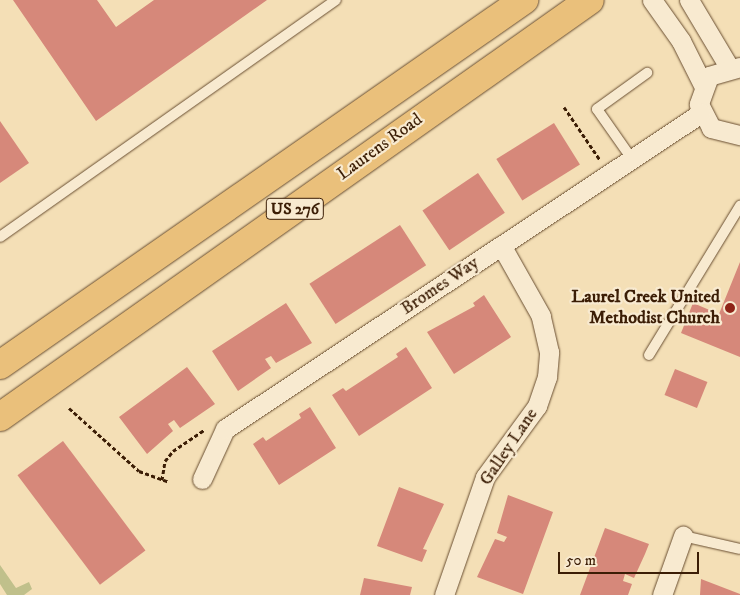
<!DOCTYPE html>
<style>
body{margin:0}
#map{position:relative;width:740px;height:595px;overflow:hidden;background:#f4dfb6;font-family:"IM FELL DW Pica",serif}
div>[style]{position:absolute}
.green>*{inset:0;background:#c0c08b}
.building>*{inset:0;background:#d6887a;transform-origin:0 0}
.path>*{height:3px;margin-top:-1.5px;transform-origin:0;background:repeating-linear-gradient(90deg,#3b1d05 0 4px,transparent 0 6.5px)}
.roads{filter:drop-shadow(0 0 1px #694e31) drop-shadow(0 0 1px #694e31)}
.service>*{height:10px;margin:-5px;padding:0 5px;transform-origin:5px;border-radius:5px;background:#f8ead0}
.minor>*{height:19px;margin:-9.5px;padding:0 9.5px;transform-origin:9.5px;border-radius:9.5px;background:#f8ead0}
.primary>*{height:28px;margin:-14px;padding:0 14px;transform-origin:14px;border-radius:14px;background:#eac07b}
.dots>*{width:14px;height:14px;translate:-50% -50%;box-sizing:border-box;border:2px solid #f8ead0;border-radius:50%}
span{translate:-50% -50%;white-space:nowrap;text-align:center;line-height:1.15;-webkit-text-stroke:4.5px #f8ead0;paint-order:stroke}
.shield-label span{padding:1px 4px;background:#f8ead0;border:1px solid;border-radius:4px;-webkit-text-stroke-width:0}
.shield-label{font-size:16px;color:#3b1d05;font-weight:700}
.street-label{font-size:18px;color:#3b1d05}
.poi-label{font-size:18px;color:#3b1d05;font-weight:700}
.right{translate:-100% -50%;text-align:right}
.scale{position:absolute;left:558px;top:552px;width:141px;height:22px;box-sizing:border-box;border:2px solid #3b1d05;border-top:0;padding-left:6px;font-size:15px;line-height:18px;white-space:nowrap;color:#3b1d05;-webkit-text-stroke:4px #f8ead0;paint-order:stroke}
</style>
<div id="map">
<div class="green">
<div style="clip-path:polygon(0 565px,16px 588px,29px 582px,32px 589px,24px 595px,7px 595px,0 584px)"></div>
</div>
<div class="building">
<div style="clip-path:polygon(13px 0,97px 0,116px 27px,154px 0,267px 0,96px 121px)"></div>
<div style="clip-path:polygon(0 121px,29px 163px,0 183px)"></div>
<div style="left:554px;top:123px;width:49px;height:68px;rotate:58deg"></div>
<div style="left:478px;top:173px;width:48px;height:67px;rotate:56deg"></div>
<div style="left:400px;top:225px;width:48px;height:108px;rotate:57deg"></div>
<div style="clip-path:polygon(740px 262px,740px 357px,681px 333px,693px 303px,719px 314px)"></div>
<div style="clip-path:polygon(484px 295px,511px 337px,454px 374px,427px 332px,475px 306px,473px 303px)"></div>
<div style="clip-path:polygon(286px 303px,312px 343px,276px 363px,271px 356px,265px 359px,271px 368px,238px 391px,212px 351px)"></div>
<div style="clip-path:polygon(406px 347px,432px 388px,359px 436px,332px 395px,343px 388px,346px 391px,398px 357px,396px 354px)"></div>
<div style="clip-path:polygon(187px 367px,215px 404px,180px 428px,174px 420px,168px 424px,173px 431px,147px 454px,119px 417px)"></div>
<div style="left:675px;top:369px;width:35px;height:28px;rotate:22deg"></div>
<div style="clip-path:polygon(310px 407px,336px 448px,279px 485px,253px 444px,263px 437px,266px 441px,301px 418px,299px 414px)"></div>
<div style="left:63px;top:441px;width:137px;height:57px;rotate:53deg"></div>
<div style="clip-path:polygon(399px 487px,444px 504px,423px 549px,427px 550px,422px 562px,377px 546px)"></div>
<div style="clip-path:polygon(508px 495px,553px 512px,523px 594px,477px 577px,495px 539px,504px 542px,507px 537px,497px 533px)"></div>
<div style="clip-path:polygon(605px 528px,649px 544px,645px 554px,634px 578px,625px 574px,623px 581px,632px 584px,628px 595px,580px 595px)"></div>
<div style="clip-path:polygon(364px 578px,412px 587px,410px 595px,360px 595px)"></div>
<div style="clip-path:polygon(701px 579px,740px 594px,740px 595px,700px 595px)"></div>
</div>
<div class="path">
<div style="left:564px;top:107px;width:64px;rotate:55.8deg"></div>
<div style="left:69px;top:408px;width:94px;rotate:42deg"></div>
<div style="left:139px;top:471px;width:32px;rotate:20deg"></div>
<div style="left:162px;top:480px;width:19px;rotate:-81deg"></div>
<div style="left:165px;top:461px;width:13px;rotate:-51deg"></div>
<div style="left:173px;top:451px;width:37px;rotate:-34deg"></div>
</div>
<div class="roads">
<div class="service">
<div style="left:632px;top:159px;width:61px;rotate:-125deg"></div>
<div style="left:597px;top:109px;width:62px;rotate:-35.8deg"></div>
<div style="left:0;top:237px;width:411px;rotate:-35.2deg"></div>
<div style="left:649px;top:355px;width:175px;rotate:-58.6deg"></div>
<div style="left:683px;top:536px;width:58px;rotate:12.8deg"></div>
</div>
<div class="minor">
<div style="left:652px;top:0;width:50px;rotate:54.7deg"></div>
<div style="left:681px;top:41px;width:49px;rotate:63.4deg"></div>
<div style="left:689px;top:0;width:78px;rotate:59.2deg"></div>
<div style="left:740px;top:67px;width:32px;rotate:164deg"></div>
<div style="left:709px;top:76px;width:30px;rotate:110deg"></div>
<div style="left:699px;top:104px;width:27px;rotate:63deg"></div>
<div style="left:711px;top:128px;width:30px;rotate:14deg"></div>
<div style="left:202px;top:479px;width:55px;rotate:-65.3deg"></div>
<div style="left:225px;top:429px;width:571px;rotate:-33.58deg"></div>
<div style="left:444px;top:595px;width:125px;rotate:-70.8deg"></div>
<div style="left:485px;top:477px;width:88px;rotate:-53.8deg"></div>
<div style="left:537px;top:406px;width:31px;rotate:-71deg"></div>
<div style="left:547px;top:377px;width:25px;rotate:-85deg"></div>
<div style="left:549px;top:352px;width:37px;rotate:-103deg"></div>
<div style="left:541px;top:316px;width:81px;rotate:-119.4deg"></div>
<div style="left:662px;top:595px;width:63px;rotate:-70.4deg"></div>
</div>
<div class="primary">
<div style="left:0;top:365px;width:639px;rotate:-34.86deg"></div>
<div style="left:0;top:417px;width:722px;rotate:-35.25deg"></div>
</div>
</div>
<div class="dots">
<div style="left:730px;top:308px;background:#8f2418"></div>
</div>
<div class="shield-label">
<span style="left:295px;top:209px">US 276</span>
</div>
<div class="street-label">
<span style="left:380px;top:147px;rotate:-36deg">Laurens Road</span>
<span style="left:440px;top:286px;rotate:-34deg">Bromes Way</span>
<span style="left:509px;top:447px;rotate:-56deg">Galley Lane</span>
</div>
<div class="poi-label">
<span class="right" style="left:720px;top:308px">Laurel Creek United<br>Methodist Church</span>
</div>
<div class="scale">50 m</div>
</div>
